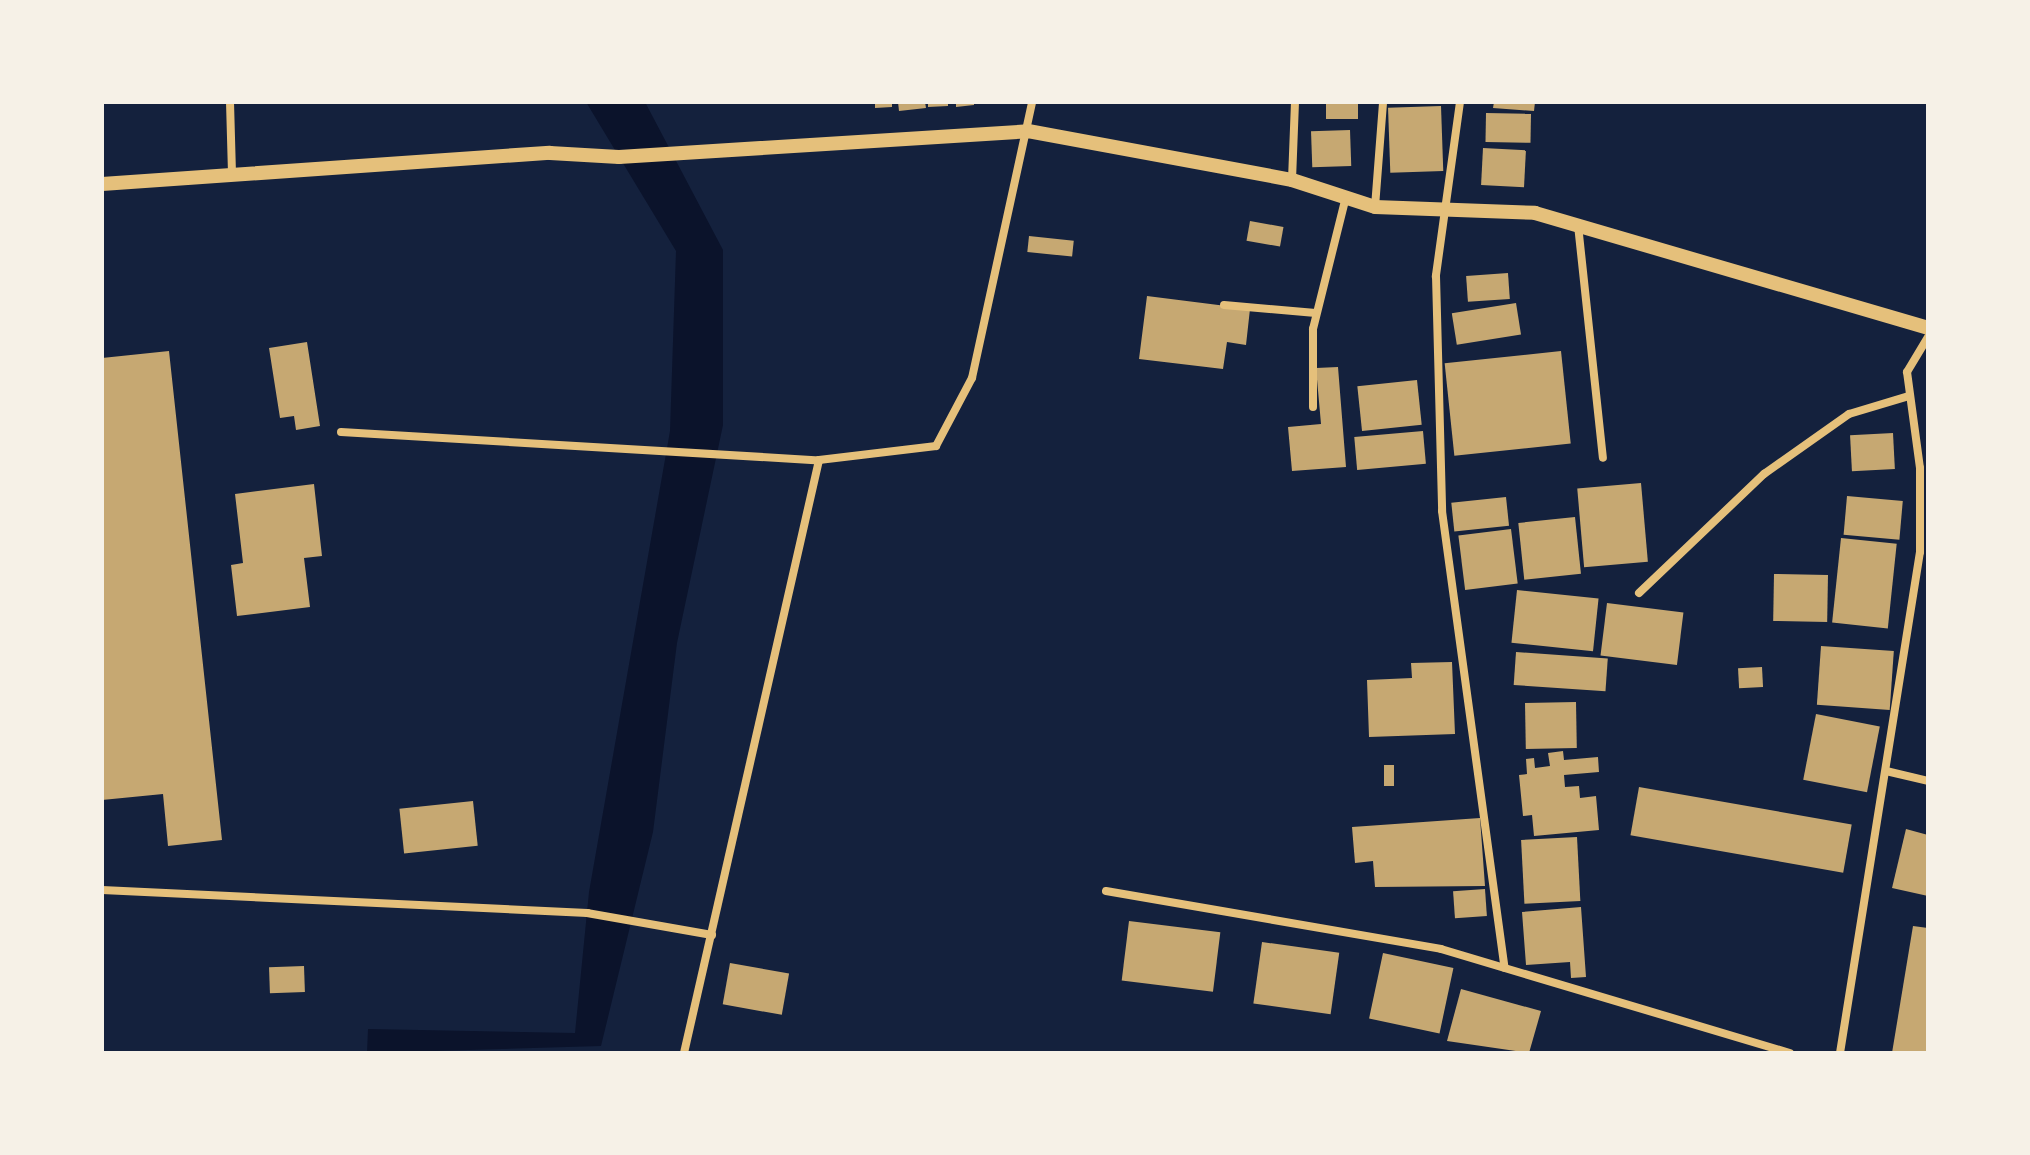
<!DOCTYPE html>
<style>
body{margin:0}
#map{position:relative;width:2030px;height:1155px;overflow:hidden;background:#14213d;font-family:"Open Sans",sans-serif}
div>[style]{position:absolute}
.water>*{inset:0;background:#0b132b}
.building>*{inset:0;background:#c6a872;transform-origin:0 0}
.minor>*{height:8px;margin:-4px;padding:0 4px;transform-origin:4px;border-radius:4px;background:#e5c07b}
.tertiary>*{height:14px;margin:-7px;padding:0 7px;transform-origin:7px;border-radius:7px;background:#e5c07b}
span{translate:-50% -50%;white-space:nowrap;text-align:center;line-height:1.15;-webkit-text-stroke:8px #f6f1e7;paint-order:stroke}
.frame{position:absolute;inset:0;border:104px solid #f6f1e7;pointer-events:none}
</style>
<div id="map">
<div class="water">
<div style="clip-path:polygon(586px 102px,645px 102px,723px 250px,723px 425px,677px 643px,653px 832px,601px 1046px,367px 1053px,368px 1029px,575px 1033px,589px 892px,670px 431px,676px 251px)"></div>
</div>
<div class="building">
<div style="clip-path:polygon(875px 102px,892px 102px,892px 107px,875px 108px)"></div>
<div style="clip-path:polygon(898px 102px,925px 102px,926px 108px,899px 111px)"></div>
<div style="clip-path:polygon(928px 102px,948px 102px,948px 106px,928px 107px)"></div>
<div style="clip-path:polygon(956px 102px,974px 102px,974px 105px,956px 107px)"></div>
<div style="left:1326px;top:102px;width:32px;height:17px"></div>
<div style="clip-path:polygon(1494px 102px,1535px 102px,1534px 111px,1493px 108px)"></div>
<div style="left:1441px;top:106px;width:65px;height:53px;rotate:88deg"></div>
<div style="left:1486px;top:113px;width:45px;height:29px;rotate:1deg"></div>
<div style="left:1350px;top:130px;width:36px;height:39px;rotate:88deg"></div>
<div style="left:1483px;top:148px;width:43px;height:37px;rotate:3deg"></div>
<div style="left:1250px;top:221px;width:34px;height:20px;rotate:10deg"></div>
<div style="left:1029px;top:236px;width:45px;height:16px;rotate:6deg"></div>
<div style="left:1508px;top:273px;width:26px;height:42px;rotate:86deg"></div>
<div style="clip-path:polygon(1147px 296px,1250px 309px,1246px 345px,1227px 342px,1223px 369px,1139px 359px)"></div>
<div style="left:1516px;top:303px;width:32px;height:65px;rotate:81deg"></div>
<div style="clip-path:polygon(307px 342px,320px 426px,296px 430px,294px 416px,280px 418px,269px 348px)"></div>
<div style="clip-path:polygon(169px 351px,222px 840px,168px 846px,163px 794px,102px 800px,102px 358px)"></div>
<div style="left:1561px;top:351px;width:93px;height:117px;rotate:84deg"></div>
<div style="clip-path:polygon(1338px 367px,1346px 467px,1292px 471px,1288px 427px,1321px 424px,1316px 368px)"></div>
<div style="left:1417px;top:380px;width:45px;height:60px;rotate:84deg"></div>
<div style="left:1423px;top:431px;width:33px;height:69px;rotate:85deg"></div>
<div style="left:1893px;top:433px;width:36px;height:43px;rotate:87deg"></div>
<div style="left:1641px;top:483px;width:79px;height:64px;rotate:85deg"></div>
<div style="clip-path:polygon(314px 484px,322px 556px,304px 558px,310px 607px,237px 616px,231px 565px,243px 563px,235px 494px)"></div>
<div style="left:1847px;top:496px;width:56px;height:39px;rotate:5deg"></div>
<div style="left:1506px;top:497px;width:29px;height:55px;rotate:84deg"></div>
<div style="left:1575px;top:517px;width:57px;height:57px;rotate:84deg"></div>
<div style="left:1511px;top:529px;width:55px;height:53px;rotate:83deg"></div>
<div style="left:1841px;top:538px;width:56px;height:85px;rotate:6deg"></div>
<div style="left:1774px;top:574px;width:54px;height:47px;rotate:1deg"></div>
<div style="left:1517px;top:590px;width:82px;height:53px;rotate:6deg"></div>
<div style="left:1607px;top:603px;width:77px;height:53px;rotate:7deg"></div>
<div style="left:1821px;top:646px;width:73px;height:59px;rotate:4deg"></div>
<div style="left:1516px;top:652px;width:92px;height:33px;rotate:4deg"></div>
<div style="clip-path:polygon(1452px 662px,1455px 734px,1369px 737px,1367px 680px,1412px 678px,1411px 663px)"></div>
<div style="left:1762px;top:667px;width:20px;height:24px;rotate:87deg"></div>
<div style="left:1576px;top:702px;width:46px;height:51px;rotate:89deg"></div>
<div style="left:1816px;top:714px;width:65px;height:67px;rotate:11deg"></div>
<div style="clip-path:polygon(1563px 751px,1564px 760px,1598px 757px,1599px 772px,1564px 775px,1565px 787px,1579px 786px,1580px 798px,1596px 796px,1599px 830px,1534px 836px,1532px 815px,1523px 816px,1519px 775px,1527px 774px,1526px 759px,1534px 758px,1535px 768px,1550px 766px,1548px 753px)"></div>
<div style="left:1384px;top:765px;width:10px;height:21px"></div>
<div style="left:1639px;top:787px;width:216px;height:49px;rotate:10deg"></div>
<div style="left:473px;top:801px;width:45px;height:74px;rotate:84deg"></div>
<div style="clip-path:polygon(1480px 818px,1485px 886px,1375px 887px,1373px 861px,1355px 863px,1352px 827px)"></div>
<div style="clip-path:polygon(1906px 829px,1928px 835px,1928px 896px,1892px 888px)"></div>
<div style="left:1577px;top:837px;width:64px;height:56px;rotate:87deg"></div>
<div style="left:1485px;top:889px;width:27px;height:32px;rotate:86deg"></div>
<div style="clip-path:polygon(1581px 907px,1586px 977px,1571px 978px,1570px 962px,1526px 965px,1522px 912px)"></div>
<div style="left:1129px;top:921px;width:92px;height:60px;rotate:7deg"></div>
<div style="clip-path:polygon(1913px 926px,1928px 928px,1928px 1053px,1892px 1053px)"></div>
<div style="left:1262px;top:942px;width:78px;height:62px;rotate:8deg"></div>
<div style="left:1383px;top:953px;width:72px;height:67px;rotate:12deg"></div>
<div style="left:730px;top:963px;width:60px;height:42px;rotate:10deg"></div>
<div style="left:304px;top:966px;width:26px;height:35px;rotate:88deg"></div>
<div style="clip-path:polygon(1461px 989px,1541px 1011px,1529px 1053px,1447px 1041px)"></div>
</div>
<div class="minor">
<div style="left:230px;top:102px;width:70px;rotate:88.4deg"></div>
<div style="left:1460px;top:102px;width:176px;rotate:97.9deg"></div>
<div style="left:1436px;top:276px;width:235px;rotate:88.5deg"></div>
<div style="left:1442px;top:511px;width:461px;rotate:82.2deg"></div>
<div style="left:1292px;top:180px;width:78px;rotate:-87.8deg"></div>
<div style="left:1375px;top:207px;width:105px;rotate:-85.6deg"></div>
<div style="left:1578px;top:225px;width:234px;rotate:83.9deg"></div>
<div style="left:1224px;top:305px;width:92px;rotate:5deg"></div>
<div style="left:1313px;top:407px;width:78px;rotate:-90deg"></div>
<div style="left:1313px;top:329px;width:136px;rotate:-76deg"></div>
<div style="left:341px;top:432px;width:479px;rotate:3.4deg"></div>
<div style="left:819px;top:460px;width:118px;rotate:-6.8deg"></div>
<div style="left:936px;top:446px;width:77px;rotate:-62.1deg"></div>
<div style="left:972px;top:378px;width:282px;rotate:-77.7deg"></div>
<div style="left:1639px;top:593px;width:173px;rotate:-43.6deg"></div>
<div style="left:1764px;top:474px;width:104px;rotate:-35.2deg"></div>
<div style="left:1849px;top:414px;width:63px;rotate:-16.7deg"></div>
<div style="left:1886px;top:771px;width:43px;rotate:13.4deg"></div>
<div style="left:102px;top:890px;width:486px;rotate:2.7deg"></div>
<div style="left:587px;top:913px;width:127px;rotate:10deg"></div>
<div style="left:1106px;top:891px;width:340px;rotate:9.8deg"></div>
<div style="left:1441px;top:949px;width:364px;rotate:16.6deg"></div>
<div style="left:684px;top:1053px;width:608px;rotate:-77.17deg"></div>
<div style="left:1840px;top:1053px;width:507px;rotate:-80.93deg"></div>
<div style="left:1920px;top:552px;width:84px;rotate:-90deg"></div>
<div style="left:1920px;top:468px;width:97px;rotate:-97.7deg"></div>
<div style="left:1907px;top:372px;width:41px;rotate:-59deg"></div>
</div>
<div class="tertiary">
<div style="left:102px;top:184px;width:449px;rotate:-4deg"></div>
<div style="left:550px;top:153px;width:69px;rotate:3.3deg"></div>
<div style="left:619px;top:157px;width:410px;rotate:-3.6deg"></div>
<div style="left:1028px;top:131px;width:269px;rotate:10.5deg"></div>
<div style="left:1292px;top:180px;width:87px;rotate:18deg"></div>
<div style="left:1375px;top:207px;width:160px;rotate:2.1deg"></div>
<div style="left:1535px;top:213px;width:409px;rotate:16.3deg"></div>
</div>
<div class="frame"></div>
</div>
